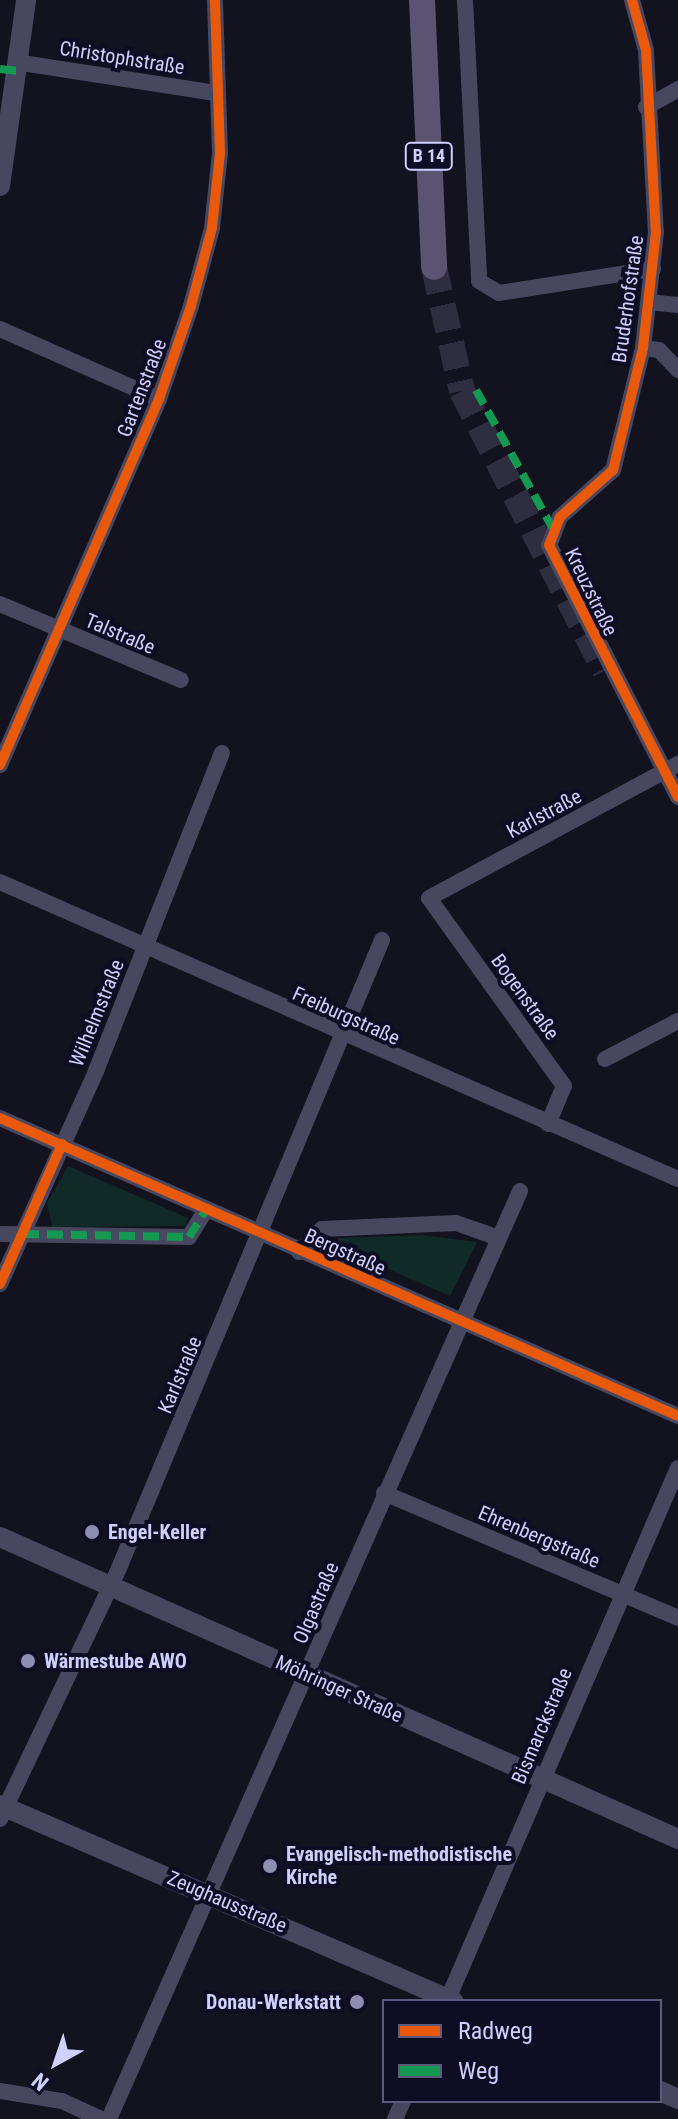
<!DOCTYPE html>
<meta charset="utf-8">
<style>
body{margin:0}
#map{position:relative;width:678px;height:2119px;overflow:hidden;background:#13121f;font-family:"Roboto Condensed",sans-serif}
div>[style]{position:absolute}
.green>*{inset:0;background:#102a28}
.primary-tunnel>*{height:26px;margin-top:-13px;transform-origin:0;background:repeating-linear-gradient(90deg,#2f2e41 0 26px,transparent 0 39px)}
.minor>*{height:16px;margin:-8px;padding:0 8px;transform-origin:8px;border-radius:8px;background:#474860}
.tertiary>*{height:20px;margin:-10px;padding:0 10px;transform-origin:10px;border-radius:10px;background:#474860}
.primary>*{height:26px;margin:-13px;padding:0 13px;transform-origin:13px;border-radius:13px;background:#5a5372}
.quiet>*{height:8px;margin-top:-4px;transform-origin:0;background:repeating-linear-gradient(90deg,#139951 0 16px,transparent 0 24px)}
.cycleway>*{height:10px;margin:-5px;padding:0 5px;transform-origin:5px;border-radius:5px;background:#e8590c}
.dots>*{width:22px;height:22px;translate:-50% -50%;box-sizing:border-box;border:4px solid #0e0d24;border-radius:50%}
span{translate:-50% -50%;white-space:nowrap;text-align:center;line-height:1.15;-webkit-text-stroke:8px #0e0d24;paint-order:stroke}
.shield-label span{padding:2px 6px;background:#0e0d24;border:2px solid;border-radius:6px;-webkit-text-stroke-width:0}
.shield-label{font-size:18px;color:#d0d0ff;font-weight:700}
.street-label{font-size:20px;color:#d0d0ff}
.poi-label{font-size:20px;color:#d0d0ff;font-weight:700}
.left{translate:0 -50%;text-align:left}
.right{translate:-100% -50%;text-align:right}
.legend{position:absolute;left:382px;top:1999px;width:280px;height:104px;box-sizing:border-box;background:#0e0d24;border:2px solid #5c5b7c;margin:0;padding:10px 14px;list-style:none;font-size:24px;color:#d0d0ff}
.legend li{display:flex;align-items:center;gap:16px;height:40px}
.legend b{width:40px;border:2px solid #5c5b7c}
.north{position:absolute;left:16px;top:2023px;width:80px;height:80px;-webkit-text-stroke:6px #0e0d24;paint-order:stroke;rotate:220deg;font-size:22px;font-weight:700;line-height:32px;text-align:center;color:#d0d0ff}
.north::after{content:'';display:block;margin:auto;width:28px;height:36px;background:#d0d0ff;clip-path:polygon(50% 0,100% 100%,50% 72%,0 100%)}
</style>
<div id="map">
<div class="green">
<div style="clip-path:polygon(68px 1166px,188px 1218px,186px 1226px,52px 1227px,47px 1203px)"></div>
<div style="clip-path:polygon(423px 1235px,477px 1242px,450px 1296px,335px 1246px,338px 1238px)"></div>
</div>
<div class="primary-tunnel">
<div style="left:434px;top:267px;width:127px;rotate:77.3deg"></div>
<div style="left:462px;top:391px;width:314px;rotate:62.9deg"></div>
</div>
<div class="minor">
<div style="left:465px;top:0;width:281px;rotate:87.1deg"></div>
<div style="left:479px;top:281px;width:23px;rotate:31deg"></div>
<div style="left:499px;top:293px;width:156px;rotate:-8.9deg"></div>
<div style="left:632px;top:0;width:52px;rotate:74.4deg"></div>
<div style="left:646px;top:50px;width:182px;rotate:86.9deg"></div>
<div style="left:656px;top:232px;width:117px;rotate:96.4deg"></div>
<div style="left:643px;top:348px;width:126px;rotate:103.8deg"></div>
<div style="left:613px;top:470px;width:71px;rotate:138.4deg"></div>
<div style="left:560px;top:517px;width:30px;rotate:111deg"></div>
<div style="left:549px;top:545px;width:283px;rotate:62.9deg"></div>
<div style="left:22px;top:63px;width:196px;rotate:8.8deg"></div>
<div style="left:646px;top:107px;width:37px;rotate:-29deg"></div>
<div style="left:649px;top:302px;width:29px;rotate:6deg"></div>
<div style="left:0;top:329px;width:174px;rotate:23.8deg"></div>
<div style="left:643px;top:348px;width:16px;rotate:7deg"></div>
<div style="left:659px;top:350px;width:28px;rotate:46deg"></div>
<div style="left:0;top:604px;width:196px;rotate:22.8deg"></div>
<div style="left:0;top:765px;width:399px;rotate:-66.5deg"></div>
<div style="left:159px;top:399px;width:98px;rotate:-71deg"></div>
<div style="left:191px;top:306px;width:81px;rotate:-74.9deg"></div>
<div style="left:212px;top:228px;width:75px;rotate:-83.9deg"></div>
<div style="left:220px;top:153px;width:153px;rotate:-91.9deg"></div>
<div style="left:0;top:882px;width:740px;rotate:23.66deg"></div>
<div style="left:605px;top:1059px;width:82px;rotate:-27.5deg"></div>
<div style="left:0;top:1118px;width:741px;rotate:23.73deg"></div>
<div style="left:548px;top:1124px;width:41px;rotate:-67.2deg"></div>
<div style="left:564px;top:1086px;width:231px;rotate:-125.7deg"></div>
<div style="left:429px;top:898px;width:283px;rotate:-28.3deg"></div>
<div style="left:0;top:1234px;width:189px;rotate:0.9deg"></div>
<div style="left:189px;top:1237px;width:32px;rotate:-58deg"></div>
<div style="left:299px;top:1252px;width:33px;rotate:-45deg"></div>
<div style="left:322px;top:1229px;width:134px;rotate:-2.6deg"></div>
<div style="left:456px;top:1223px;width:42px;rotate:19.3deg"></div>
<div style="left:0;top:1284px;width:234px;rotate:-65.7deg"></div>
<div style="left:96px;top:1071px;width:342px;rotate:-68.4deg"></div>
<div style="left:384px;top:1493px;width:319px;rotate:23deg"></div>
<div style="left:0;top:1819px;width:278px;rotate:-64.6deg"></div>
<div style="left:119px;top:1568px;width:681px;rotate:-67.28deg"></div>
<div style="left:447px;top:2001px;width:581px;rotate:-66.57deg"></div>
<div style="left:0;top:2091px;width:63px;rotate:9.2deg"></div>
<div style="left:62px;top:2101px;width:43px;rotate:24.8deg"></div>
<div style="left:109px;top:2119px;width:1015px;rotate:-66.11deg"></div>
<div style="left:395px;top:2119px;width:20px;rotate:-66deg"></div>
</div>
<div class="tertiary">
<div style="left:0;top:186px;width:188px;rotate:-82deg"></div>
<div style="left:0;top:1537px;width:742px;rotate:24.01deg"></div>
<div style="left:0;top:1805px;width:494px;rotate:23.4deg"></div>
<div style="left:660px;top:2091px;width:20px;rotate:24deg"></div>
</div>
<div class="primary">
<div style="left:422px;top:0;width:267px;rotate:87.4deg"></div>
</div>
<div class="quiet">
<div style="left:0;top:69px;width:20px;rotate:6deg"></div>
<div style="left:476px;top:390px;width:157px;rotate:61deg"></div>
<div style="left:23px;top:1234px;width:166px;rotate:1deg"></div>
<div style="left:189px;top:1237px;width:32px;rotate:-58deg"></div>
</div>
<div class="cycleway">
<div style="left:632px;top:0;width:52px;rotate:74.4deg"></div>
<div style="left:646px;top:50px;width:182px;rotate:86.9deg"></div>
<div style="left:656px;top:232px;width:117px;rotate:96.4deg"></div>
<div style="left:643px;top:348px;width:126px;rotate:103.8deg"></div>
<div style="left:613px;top:470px;width:71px;rotate:138.4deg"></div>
<div style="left:560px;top:517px;width:30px;rotate:111deg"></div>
<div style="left:549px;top:545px;width:283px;rotate:62.9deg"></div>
<div style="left:0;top:765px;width:399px;rotate:-66.5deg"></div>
<div style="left:159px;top:399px;width:98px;rotate:-71deg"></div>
<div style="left:191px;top:306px;width:81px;rotate:-74.9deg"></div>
<div style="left:212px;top:228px;width:75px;rotate:-83.9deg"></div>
<div style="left:220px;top:153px;width:153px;rotate:-91.9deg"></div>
<div style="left:0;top:1118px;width:741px;rotate:23.73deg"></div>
<div style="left:0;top:1284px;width:153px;rotate:-66.1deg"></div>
</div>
<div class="dots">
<div style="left:92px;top:1532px;background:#8e8eb1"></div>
<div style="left:28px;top:1661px;background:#8e8eb1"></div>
<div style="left:270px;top:1866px;background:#8e8eb1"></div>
<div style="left:357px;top:2002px;background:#8e8eb1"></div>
</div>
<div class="shield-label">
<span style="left:429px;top:156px">B 14</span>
</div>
<div class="street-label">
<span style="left:122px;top:58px;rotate:9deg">Christophstraße</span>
<span style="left:628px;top:299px;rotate:-82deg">Bruderhofstraße</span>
<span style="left:142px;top:388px;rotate:-69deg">Gartenstraße</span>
<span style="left:591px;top:592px;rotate:64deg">Kreuzstraße</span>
<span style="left:120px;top:634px;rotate:23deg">Talstraße</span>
<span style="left:544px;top:814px;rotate:-28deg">Karlstraße</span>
<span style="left:525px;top:997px;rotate:54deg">Bogenstraße</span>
<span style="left:97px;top:1013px;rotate:-68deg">Wilhelmstraße</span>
<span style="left:346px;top:1016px;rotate:24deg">Freiburgstraße</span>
<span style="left:345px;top:1252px;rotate:24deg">Bergstraße</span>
<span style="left:180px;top:1375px;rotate:-67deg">Karlstraße</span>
<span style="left:539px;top:1537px;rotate:23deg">Ehrenbergstraße</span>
<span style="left:316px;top:1603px;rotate:-67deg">Olgastraße</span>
<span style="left:339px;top:1689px;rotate:24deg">Möhringer Straße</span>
<span style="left:542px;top:1726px;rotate:-67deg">Bismarckstraße</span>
<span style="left:227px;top:1902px;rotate:23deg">Zeughausstraße</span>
</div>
<div class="poi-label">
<span class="left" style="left:108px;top:1532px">Engel-Keller</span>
<span class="left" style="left:44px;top:1661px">Wärmestube AWO</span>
<span class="left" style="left:286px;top:1866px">Evangelisch-methodistische<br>Kirche</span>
<span class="right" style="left:341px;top:2002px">Donau-Werkstatt</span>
</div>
<ul class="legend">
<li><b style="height:10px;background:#e8590c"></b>Radweg</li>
<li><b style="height:10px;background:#139951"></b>Weg</li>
</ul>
<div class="north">N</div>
</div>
